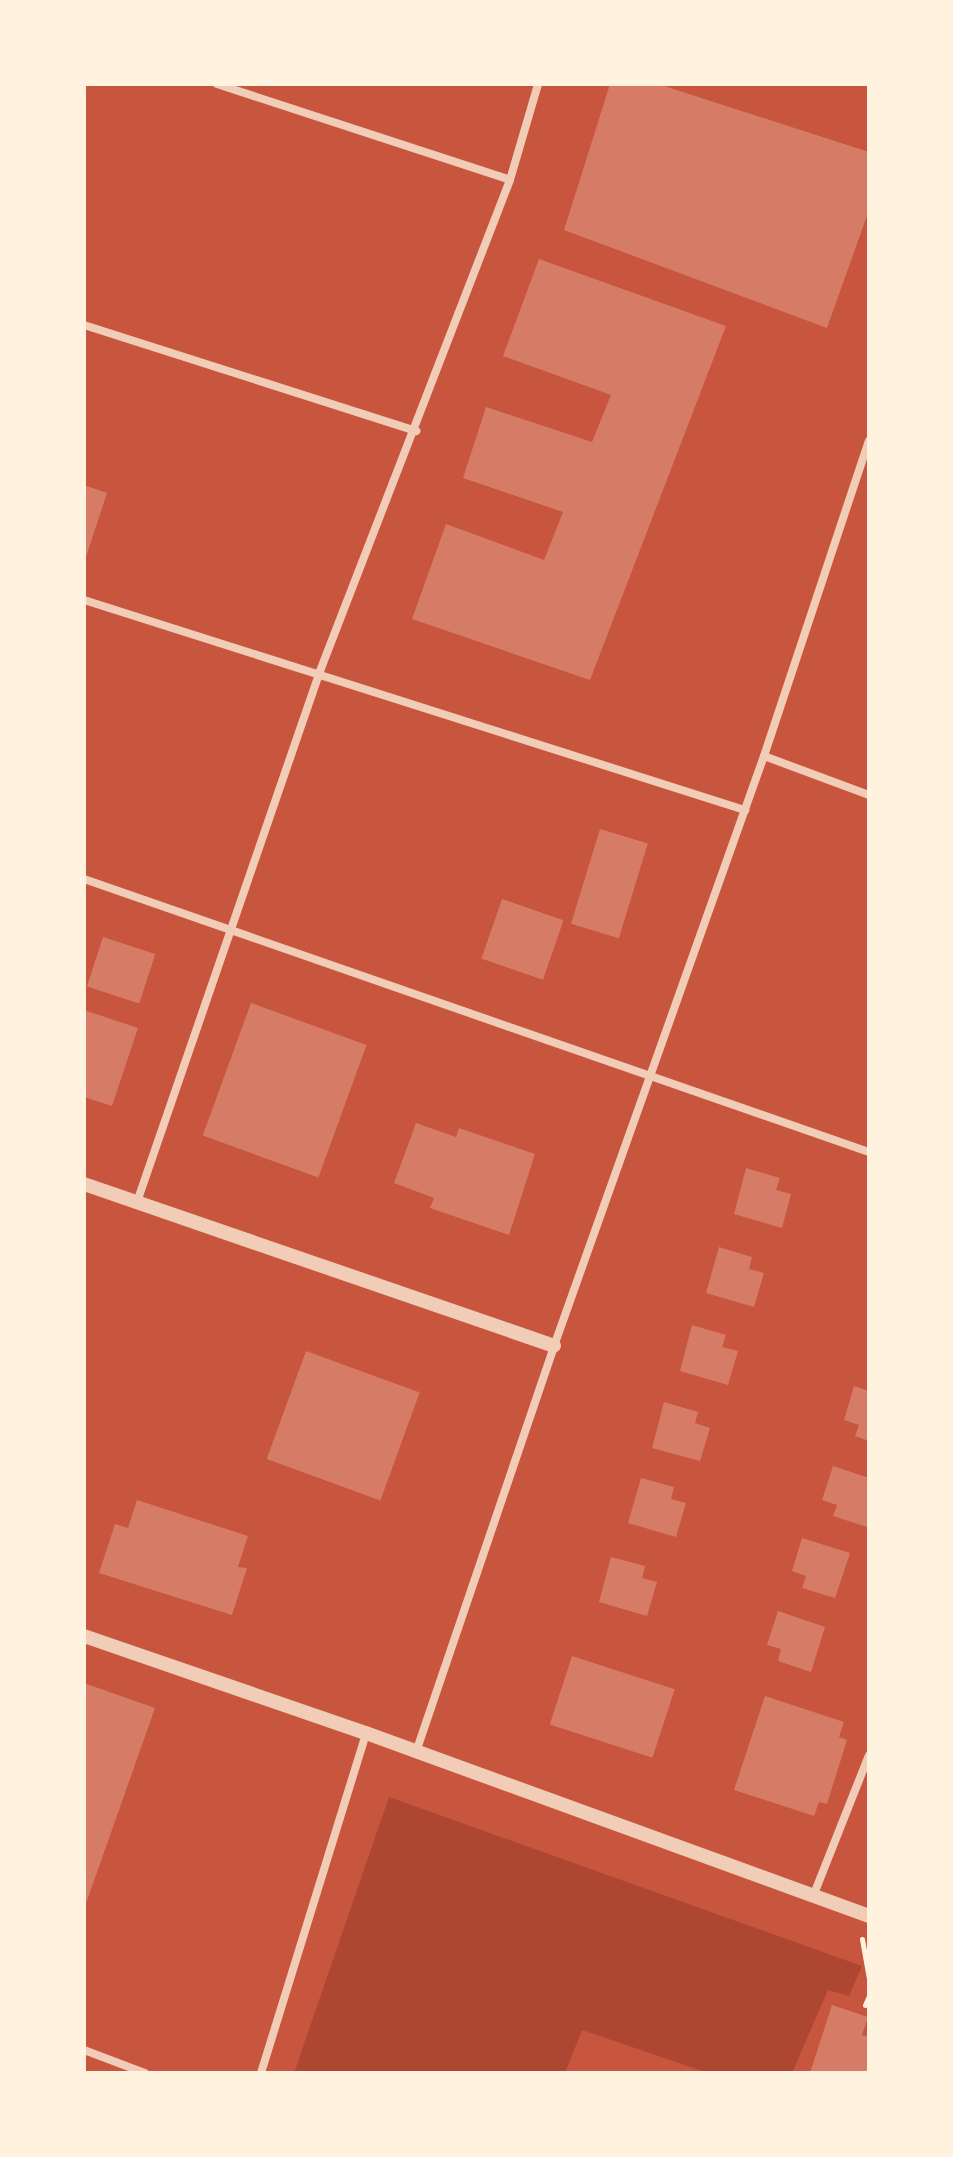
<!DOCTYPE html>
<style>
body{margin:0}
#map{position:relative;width:953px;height:2157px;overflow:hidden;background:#c8553d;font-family:Cabin,sans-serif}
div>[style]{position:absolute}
.green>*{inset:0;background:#ae4732}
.building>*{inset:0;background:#d67c66;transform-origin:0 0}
.path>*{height:5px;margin:-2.5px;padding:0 2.5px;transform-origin:2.5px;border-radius:2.5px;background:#fff3e0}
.minor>*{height:8px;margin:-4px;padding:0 4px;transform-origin:4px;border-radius:4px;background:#f1ccb7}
.tertiary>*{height:14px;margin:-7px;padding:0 7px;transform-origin:7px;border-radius:7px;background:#f1ccb7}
span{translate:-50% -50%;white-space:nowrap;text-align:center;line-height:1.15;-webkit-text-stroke:8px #fff3e0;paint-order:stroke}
.frame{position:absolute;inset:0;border:86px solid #fff3e0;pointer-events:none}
</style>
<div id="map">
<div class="green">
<div style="clip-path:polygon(389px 1797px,862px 1966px,849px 1996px,828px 1990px,792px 2073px,708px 2073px,582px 2030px,565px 2073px,294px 2073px)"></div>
</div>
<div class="building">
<div style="clip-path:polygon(610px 84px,658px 84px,869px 152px,869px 210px,827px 328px,564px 230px)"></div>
<div style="clip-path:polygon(539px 259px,726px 326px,590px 680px,412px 619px,446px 524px,544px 560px,563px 512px,463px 478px,486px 407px,592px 442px,611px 395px,503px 356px)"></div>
<div style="clip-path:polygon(84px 485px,107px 493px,85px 560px,84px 560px)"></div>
<div style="left:600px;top:829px;width:50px;height:99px;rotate:17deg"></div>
<div style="left:502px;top:899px;width:65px;height:63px;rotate:19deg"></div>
<div style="left:103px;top:937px;width:55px;height:52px;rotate:18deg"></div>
<div style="left:251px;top:1003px;width:123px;height:141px;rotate:20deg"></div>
<div style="clip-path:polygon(84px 1010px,138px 1028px,112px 1106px,84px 1097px)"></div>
<div style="clip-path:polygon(416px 1123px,456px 1137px,459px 1128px,535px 1154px,509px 1235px,430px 1208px,434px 1198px,394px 1183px)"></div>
<div style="clip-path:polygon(746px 1168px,780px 1178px,776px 1190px,791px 1194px,782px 1228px,734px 1214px)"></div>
<div style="clip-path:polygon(719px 1247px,752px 1257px,749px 1269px,764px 1273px,754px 1307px,706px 1293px)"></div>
<div style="clip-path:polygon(692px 1325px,726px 1335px,722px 1347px,738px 1351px,728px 1385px,680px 1371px)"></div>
<div style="left:306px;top:1351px;width:121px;height:115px;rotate:20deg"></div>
<div style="clip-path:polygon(854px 1386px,869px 1391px,869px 1441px,855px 1436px,859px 1425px,844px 1420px)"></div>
<div style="clip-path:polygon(664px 1402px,698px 1412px,695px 1423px,710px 1428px,700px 1461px,652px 1448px)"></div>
<div style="clip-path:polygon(833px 1466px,869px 1478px,867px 1527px,833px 1516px,837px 1505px,822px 1500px)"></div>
<div style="clip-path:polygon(641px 1478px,674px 1487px,671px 1499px,686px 1503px,676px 1537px,628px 1523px)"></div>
<div style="clip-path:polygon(137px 1500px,248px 1536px,238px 1567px,247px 1568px,232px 1615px,99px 1573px,115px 1524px,128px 1528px)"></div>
<div style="clip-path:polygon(802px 1538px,850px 1553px,835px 1598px,802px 1588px,806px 1576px,792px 1571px)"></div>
<div style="clip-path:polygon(611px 1557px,645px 1566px,642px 1578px,657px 1582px,647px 1616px,599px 1602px)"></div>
<div style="clip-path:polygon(778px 1611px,825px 1627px,811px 1672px,778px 1661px,781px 1649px,767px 1645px)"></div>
<div style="left:572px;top:1656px;width:108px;height:72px;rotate:18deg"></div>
<div style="clip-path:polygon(84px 1683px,155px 1708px,84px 1909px)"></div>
<div style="clip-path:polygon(765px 1696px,844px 1722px,839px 1737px,847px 1740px,827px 1804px,819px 1802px,814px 1816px,734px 1790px)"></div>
<div style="clip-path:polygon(832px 2005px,868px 2017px,862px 2035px,869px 2037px,869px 2073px,810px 2073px)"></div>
</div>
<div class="path">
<div style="left:862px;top:1939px;width:39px;rotate:80deg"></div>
<div style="left:865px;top:2005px;width:10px;rotate:-66deg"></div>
</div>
<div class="minor">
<div style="left:217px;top:84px;width:308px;rotate:18.1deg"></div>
<div style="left:84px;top:325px;width:349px;rotate:17.7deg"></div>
<div style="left:84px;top:600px;width:694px;rotate:17.63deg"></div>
<div style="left:764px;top:756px;width:112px;rotate:20.4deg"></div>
<div style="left:84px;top:879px;width:831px;rotate:19.18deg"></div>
<div style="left:137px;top:1202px;width:562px;rotate:-70.98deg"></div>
<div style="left:320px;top:671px;width:526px;rotate:-68.85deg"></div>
<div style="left:510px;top:180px;width:100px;rotate:-73.7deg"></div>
<div style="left:416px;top:1752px;width:429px;rotate:-71.2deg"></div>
<div style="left:554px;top:1346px;width:626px;rotate:-70.41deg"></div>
<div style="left:764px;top:756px;width:332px;rotate:-71.6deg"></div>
<div style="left:814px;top:1894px;width:149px;rotate:-68.4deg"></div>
<div style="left:84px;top:2050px;width:65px;rotate:20.7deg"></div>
<div style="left:261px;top:2073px;width:356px;rotate:-72.8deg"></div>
</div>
<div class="tertiary">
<div style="left:84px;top:1184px;width:497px;rotate:19deg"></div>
<div style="left:84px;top:1636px;width:298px;rotate:19deg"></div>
<div style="left:366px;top:1733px;width:535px;rotate:19.99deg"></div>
</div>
<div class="frame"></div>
</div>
